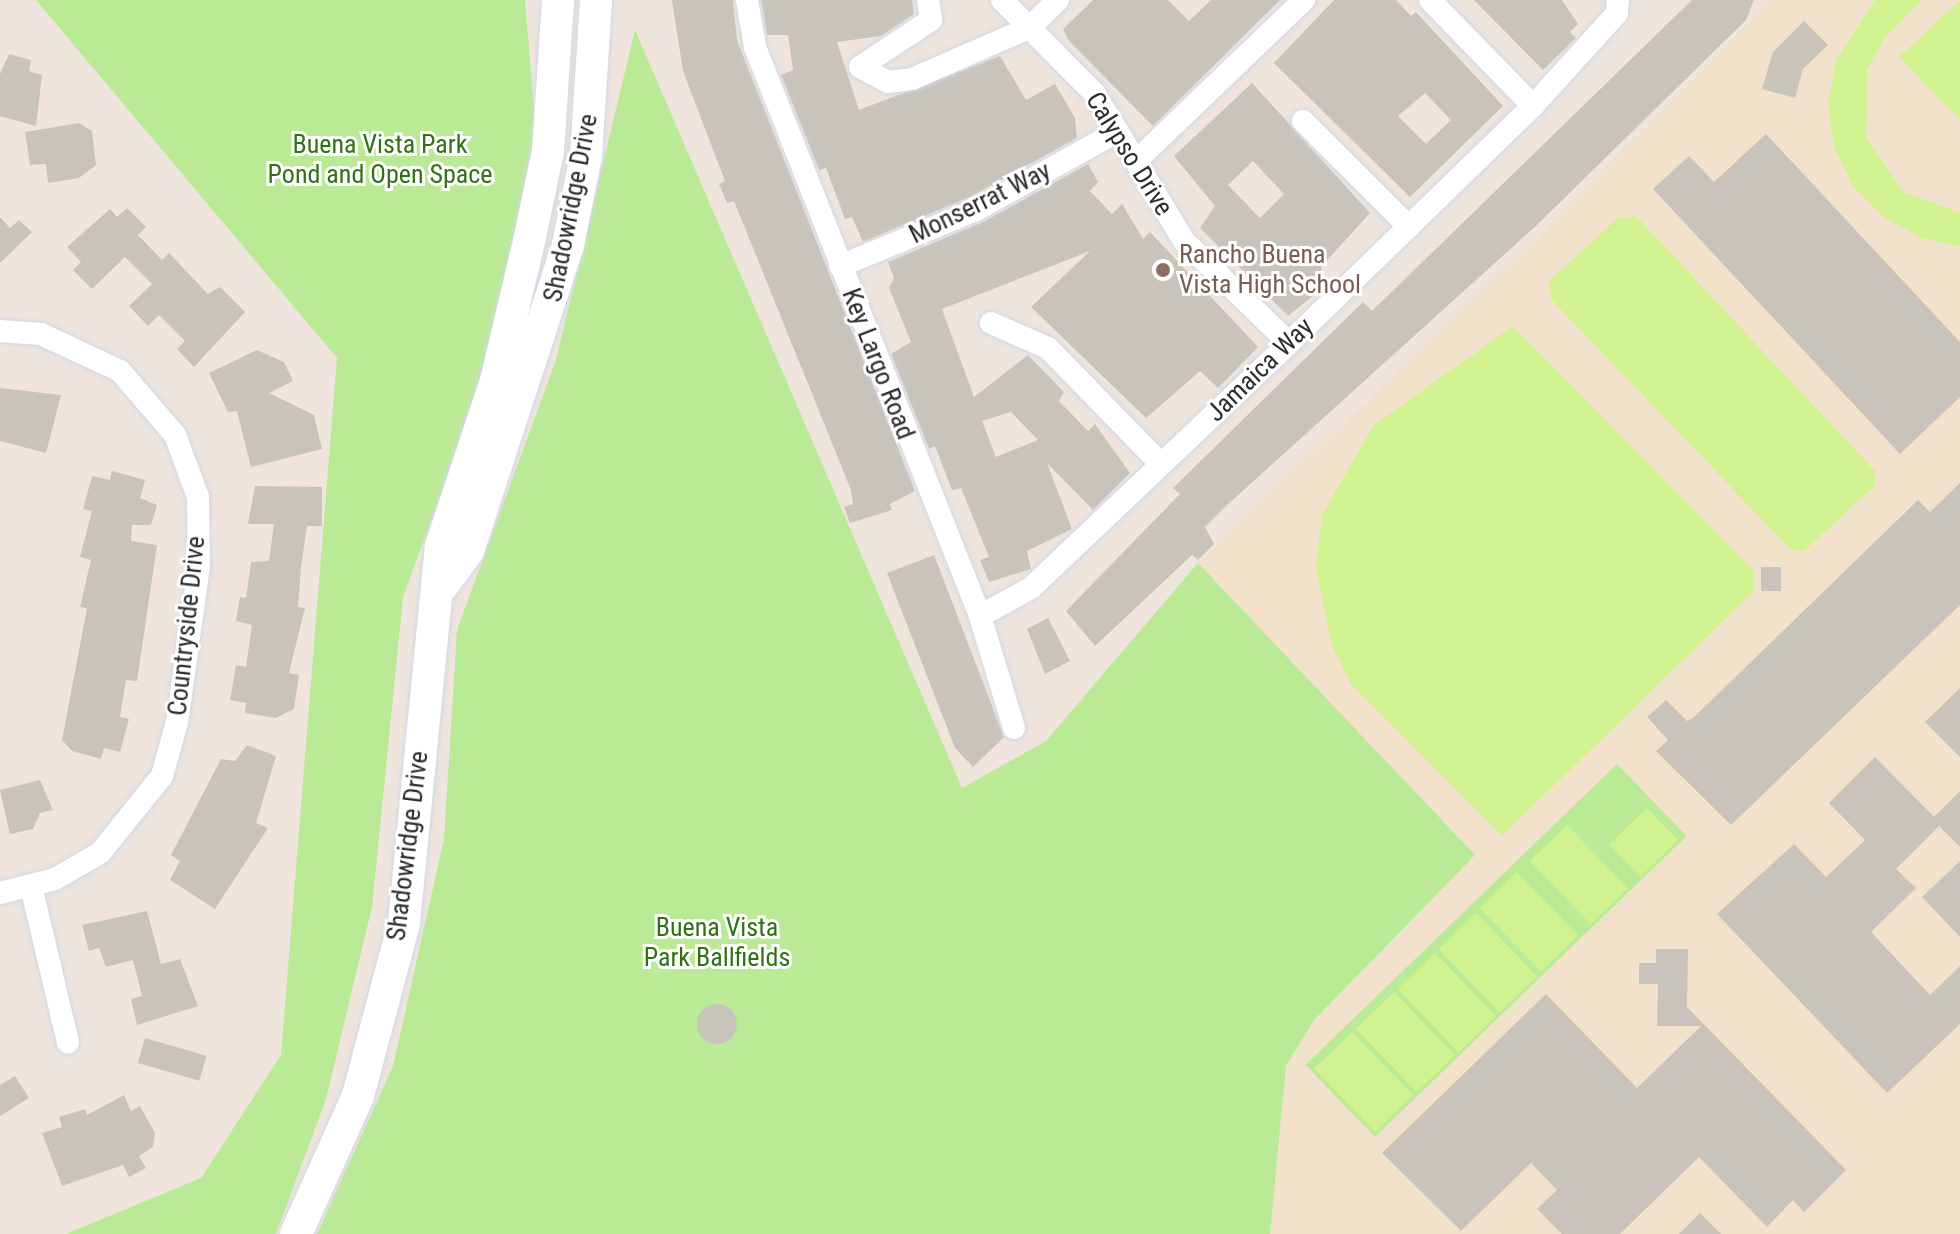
<!DOCTYPE html>
<style>
body{margin:0}
#map{position:relative;width:1960px;height:1234px;overflow:hidden;background:#efe5dd;font-family:"Roboto Condensed",sans-serif}
div>[style]{position:absolute}
.education>*{inset:0;background:#f2e2cb}
.green>*{inset:0;background:#baea95;transform-origin:0 0}
.pitch>*{inset:0;background:#d1f290;transform-origin:0 0}
.building>*{inset:0;background:#c9c4bb;transform-origin:0 0}
.round{border-radius:50%}
.roads{filter:drop-shadow(0 0 2px #d2d8e6) drop-shadow(0 0 2px #d2d8e6)}
.street>*{height:22px;margin:-11px;padding:0 11px;transform-origin:11px;border-radius:11px;background:#fff}
.secondary>*{height:32px;margin:-16px;padding:0 16px;transform-origin:16px;border-radius:16px;background:#fff}
.dots>*{width:22px;height:22px;translate:-50% -50%;box-sizing:border-box;border:4px solid #fff;border-radius:50%}
span{translate:-50% -50%;white-space:nowrap;text-align:center;line-height:1.15;-webkit-text-stroke:6px #fff;paint-order:stroke}
.park-label{font-size:26px;color:#307114}
.street-label{font-size:26px;color:#2c2c2c}
.education-label{font-size:26px;color:#785e54}
.left{translate:0 -50%;text-align:left}
</style>
<div id="map">
<div class="education">
<div style="clip-path:polygon(1771px 0,1960px 0,1960px 1234px,1270px 1234px,1286px 1067px,1314px 1020px,1475px 855px,1198px 563px,1532px 243px)"></div>
</div>
<div class="green">
<div style="clip-path:polygon(36px 0,525px 0,543px 218px,403px 597px,372px 907px,326px 1099px,276px 1234px,66px 1234px,201px 1178px,281px 1055px,337px 358px)"></div>
<div style="clip-path:polygon(635px 30px,962px 788px,1046px 741px,1198px 563px,1475px 855px,1314px 1020px,1286px 1066px,1270px 1234px,317px 1234px,393px 1066px,444px 839px,457px 630px,556px 360px)"></div>
<div style="left:1617px;top:764px;width:100px;height:433px;rotate:46deg"></div>
</div>
<div class="pitch">
<div style="clip-path:polygon(1875px 0,1922px 0,1883px 40px,1867px 70px,1866px 138px,1904px 192px,1960px 213px,1960px 246px,1924px 239px,1885px 218px,1854px 187px,1834px 147px,1828px 103px,1836px 60px)"></div>
<div style="clip-path:polygon(1960px 0,1960px 120px,1899px 57px)"></div>
<div style="clip-path:polygon(1636px 216px,1875px 471px,1875px 485px,1804px 551px,1791px 550px,1551px 299px,1549px 281px,1617px 219px)"></div>
<div style="clip-path:polygon(1513px 326px,1753px 570px,1754px 591px,1502px 836px,1351px 684px,1331px 643px,1316px 567px,1322px 515px,1374px 425px)"></div>
<div style="left:1647px;top:808px;width:45px;height:53px;rotate:46deg"></div>
<div style="left:1567px;top:825px;width:88px;height:52px;rotate:46deg"></div>
<div style="left:1517px;top:872px;width:88px;height:52px;rotate:46deg"></div>
<div style="left:1476px;top:913px;width:88px;height:52px;rotate:46deg"></div>
<div style="left:1435px;top:953px;width:88px;height:52px;rotate:46deg"></div>
<div style="left:1394px;top:992px;width:88px;height:53px;rotate:46deg"></div>
<div style="left:1352px;top:1032px;width:88px;height:53px;rotate:46deg"></div>
</div>
<div class="building">
<div style="clip-path:polygon(672px 0,733px 0,737px 40px,915px 491px,890px 504px,892px 510px,850px 523px,844px 507px,853px 504px,851px 490px,734px 201px,727px 203px,719px 184px,725px 181px,683px 71px)"></div>
<div style="clip-path:polygon(761px 0,912px 0,914px 14px,881px 36px,837px 42px,859px 110px,1000px 56px,1026px 100px,1055px 84px,1075px 118px,1077px 138px,970px 197px,863px 242px,852px 217px,845px 219px,826px 168px,819px 170px,781px 75px,793px 70px,788px 35px,767px 35px)"></div>
<div style="clip-path:polygon(1093px 0,1168px 0,1189px 21px,1211px 0,1280px 0,1153px 126px,1069px 41px,1063px 29px)"></div>
<div style="clip-path:polygon(evenodd,1334px 0,1396px 0,1411px 16px,1416px 12px,1503px 106px,1410px 197px,1274px 63px,1334px 0,1425px 93px,1451px 120px,1426px 144px,1398px 116px,1425px 93px)"></div>
<div style="clip-path:polygon(1474px 0,1562px 0,1578px 24px,1570px 32px,1576px 38px,1543px 70px)"></div>
<div style="clip-path:polygon(1692px 0,1754px 0,1746px 20px,1538px 224px,1226px 506px,1205px 527px,1214px 544px,1198px 560px,1192px 555px,1095px 646px,1066px 611px,1180px 494px,1173px 488px,1363px 302px,1372px 311px)"></div>
<div style="clip-path:polygon(1804px 21px,1828px 45px,1803px 69px,1795px 98px,1762px 89px,1773px 52px)"></div>
<div style="clip-path:polygon(9px 54px,31px 60px,29px 71px,42px 75px,36px 126px,0 116px,0 74px)"></div>
<div style="clip-path:polygon(evenodd,1252px 83px,1370px 213px,1321px 267px,1326px 285px,1288px 316px,1200px 228px,1215px 206px,1174px 156px,1252px 83px,1253px 161px,1284px 194px,1260px 218px,1228px 185px,1253px 161px)"></div>
<div style="clip-path:polygon(79px 123px,92px 131px,96px 165px,79px 178px,48px 183px,46px 164px,30px 165px,25px 132px)"></div>
<div style="clip-path:polygon(1766px 134px,1960px 342px,1960px 397px,1900px 454px,1653px 189px,1689px 156px,1714px 182px)"></div>
<div style="clip-path:polygon(evenodd,1088px 164px,1098px 182px,1090px 191px,1112px 214px,1122px 204px,1143px 239px,1150px 232px,1258px 347px,1218px 388px,1200px 371px,1146px 418px,1031px 307px,1090px 251px,942px 309px,974px 397px,1028px 355px,1064px 392px,1059px 401px,1088px 431px,1095px 424px,1130px 473px,1093px 510px,1047px 463px,1072px 529px,1027px 551px,1031px 569px,989px 582px,980px 560px,989px 557px,961px 488px,952px 490px,935px 446px,929px 449px,891px 354px,911px 342px,889px 288px,894px 278px,888px 262px,983px 222px,1088px 164px,1011px 412px,1038px 440px,996px 457px,982px 421px,1011px 412px)"></div>
<div style="clip-path:polygon(127px 208px,146px 227px,138px 235px,162px 260px,169px 253px,208px 294px,220px 287px,245px 312px,194px 367px,177px 349px,185px 341px,159px 315px,148px 326px,129px 306px,152px 284px,125px 257px,92px 289px,73px 270px,81px 262px,67px 247px,110px 209px,117px 217px)"></div>
<div style="clip-path:polygon(0 217px,10px 228px,19px 220px,32px 232px,0 263px)"></div>
<div style="clip-path:polygon(257px 350px,284px 362px,293px 381px,269px 393px,314px 415px,322px 449px,251px 467px,237px 411px,228px 412px,209px 373px)"></div>
<div style="clip-path:polygon(0 388px,61px 395px,46px 453px,0 441px)"></div>
<div style="clip-path:polygon(112px 471px,145px 480px,140px 498px,157px 505px,151px 525px,132px 525px,131px 541px,157px 545px,137px 681px,126px 680px,120px 717px,129px 719px,120px 752px,104px 748px,101px 759px,72px 751px,62px 740px,87px 608px,80px 607px,91px 560px,80px 557px,92px 511px,83px 509px,92px 476px,110px 480px)"></div>
<div style="clip-path:polygon(1960px 483px,1960px 605px,1731px 825px,1656px 751px,1668px 740px,1647px 717px,1666px 700px,1687px 721px,1693px 718px,1918px 500px,1930px 512px)"></div>
<div style="clip-path:polygon(255px 486px,322px 487px,322px 526px,307px 526px,301px 567px,298px 607px,305px 608px,289px 673px,299px 675px,294px 709px,276px 718px,245px 713px,246px 703px,230px 700px,236px 665px,246px 667px,252px 625px,236px 621px,240px 597px,246px 598px,251px 562px,269px 561px,274px 524px,248px 524px)"></div>
<div style="clip-path:polygon(934px 555px,1004px 737px,973px 767px,955px 748px,887px 573px)"></div>
<div style="left:1761px;top:567px;width:20px;height:24px"></div>
<div style="clip-path:polygon(1048px 618px,1070px 661px,1045px 674px,1027px 629px)"></div>
<div style="clip-path:polygon(1960px 688px,1960px 757px,1925px 722px)"></div>
<div style="clip-path:polygon(247px 745px,276px 756px,256px 823px,268px 828px,215px 909px,170px 880px,180px 861px,171px 855px,221px 759px,235px 761px)"></div>
<div style="clip-path:polygon(1875px 757px,1934px 817px,1960px 791px,1960px 847px,1939px 826px,1896px 869px,1916px 888px,1871px 932px,1930px 995px,1960px 966px,1960px 1024px,1887px 1093px,1717px 914px,1794px 844px,1826px 877px,1865px 840px,1829px 803px)"></div>
<div style="clip-path:polygon(40px 780px,53px 810px,40px 813px,33px 829px,10px 834px,0 790px)"></div>
<div style="clip-path:polygon(1960px 861px,1960px 937px,1922px 897px)"></div>
<div style="clip-path:polygon(147px 911px,161px 964px,180px 959px,198px 1006px,137px 1025px,131px 999px,142px 996px,133px 960px,106px 967px,99px 948px,89px 951px,82px 925px)"></div>
<div style="clip-path:polygon(1656px 949px,1688px 949px,1687px 1007px,1846px 1170px,1804px 1212px,1793px 1200px,1767px 1227px,1699px 1157px,1620px 1234px,1562px 1234px,1537px 1209px,1557px 1190px,1531px 1163px,1461px 1231px,1382px 1153px,1546px 994px,1637px 1088px,1701px 1026px,1657px 1026px,1658px 984px,1639px 984px,1639px 963px,1656px 963px)"></div>
<div class="round" style="left:697px;top:1004px;width:40px;height:40px"></div>
<div style="left:145px;top:1038px;width:64px;height:26px;rotate:16deg"></div>
<div style="clip-path:polygon(15px 1076px,29px 1098px,0 1116px,0 1085px)"></div>
<div style="clip-path:polygon(124px 1095px,131px 1111px,140px 1106px,155px 1133px,153px 1147px,139px 1156px,146px 1168px,129px 1177px,123px 1165px,62px 1186px,42px 1133px,62px 1127px,59px 1117px,85px 1109px,87px 1115px)"></div>
<div style="clip-path:polygon(1700px 1213px,1721px 1234px,1679px 1234px)"></div>
</div>
<div class="roads">
<div class="street">
<div style="left:747px;top:0;width:48px;rotate:80.3deg"></div>
<div style="left:755px;top:47px;width:612px;rotate:68.42deg"></div>
<div style="left:980px;top:616px;width:117px;rotate:73.1deg"></div>
<div style="left:928px;top:0;width:20px;rotate:81deg"></div>
<div style="left:931px;top:20px;width:85px;rotate:146.5deg"></div>
<div style="left:860px;top:67px;width:32px;rotate:28deg"></div>
<div style="left:888px;top:82px;width:24px;rotate:-7deg"></div>
<div style="left:912px;top:79px;width:128px;rotate:-23.6deg"></div>
<div style="left:1029px;top:28px;width:40px;rotate:-44deg"></div>
<div style="left:1002px;top:0;width:132px;rotate:45.3deg"></div>
<div style="left:1095px;top:94px;width:172px;rotate:58.8deg"></div>
<div style="left:1184px;top:241px;width:146px;rotate:44.2deg"></div>
<div style="left:1430px;top:0;width:148px;rotate:45.8deg"></div>
<div style="left:1303px;top:121px;width:150px;rotate:45deg"></div>
<div style="left:1136px;top:161px;width:233px;rotate:-43.8deg"></div>
<div style="left:840px;top:266px;width:147px;rotate:-22.4deg"></div>
<div style="left:976px;top:210px;width:161px;rotate:-29deg"></div>
<div style="left:991px;top:323px;width:62px;rotate:23.7deg"></div>
<div style="left:1048px;top:348px;width:162px;rotate:45.8deg"></div>
<div style="left:0;top:331px;width:41px;rotate:4.2deg"></div>
<div style="left:41px;top:334px;width:87px;rotate:25.1deg"></div>
<div style="left:120px;top:371px;width:84px;rotate:49.3deg"></div>
<div style="left:175px;top:435px;width:66px;rotate:69.6deg"></div>
<div style="left:198px;top:497px;width:69px;rotate:89.2deg"></div>
<div style="left:199px;top:566px;width:158px;rotate:98deg"></div>
<div style="left:177px;top:722px;width:56px;rotate:105.5deg"></div>
<div style="left:162px;top:776px;width:99px;rotate:128.8deg"></div>
<div style="left:100px;top:853px;width:52px;rotate:150deg"></div>
<div style="left:55px;top:879px;width:57px;rotate:165.7deg"></div>
<div style="left:980px;top:616px;width:58px;rotate:-28.8deg"></div>
<div style="left:1031px;top:588px;width:356px;rotate:-43.5deg"></div>
<div style="left:1289px;top:343px;width:340px;rotate:-44.2deg"></div>
<div style="left:1533px;top:106px;width:125px;rotate:-47.9deg"></div>
<div style="left:1617px;top:13px;width:13px;rotate:-86deg"></div>
<div style="left:31px;top:886px;width:161px;rotate:76.7deg"></div>
</div>
<div class="secondary">
<div style="left:442px;top:586px;width:44px;rotate:-53.4deg"></div>
<div style="left:468px;top:551px;width:322px;rotate:-71.9deg"></div>
<div style="left:568px;top:245px;width:91px;rotate:-78.6deg"></div>
<div style="left:586px;top:156px;width:156px;rotate:-86.3deg"></div>
<div style="left:296px;top:1234px;width:151px;rotate:-65.8deg"></div>
<div style="left:358px;top:1096px;width:179px;rotate:-75.1deg"></div>
<div style="left:404px;top:923px;width:379px;rotate:-84.4deg"></div>
<div style="left:441px;top:546px;width:174px;rotate:-71.6deg"></div>
<div style="left:496px;top:381px;width:148px;rotate:-76.7deg"></div>
<div style="left:530px;top:237px;width:88px;rotate:-78.2deg"></div>
<div style="left:548px;top:151px;width:151px;rotate:-86.2deg"></div>
</div>
</div>
<div class="dots">
<div style="left:1163px;top:270px;background:#8d6e63"></div>
</div>
<div class="park-label">
<span style="left:380px;top:160px">Buena Vista Park<br>Pond and Open Space</span>
<span style="left:717px;top:943px">Buena Vista<br>Park Ballfields</span>
</div>
<div class="street-label">
<span style="left:1129px;top:154px;rotate:58deg">Calypso Drive</span>
<span style="left:980px;top:203px;rotate:-26deg">Monserrat Way</span>
<span style="left:571px;top:208px;rotate:-79deg">Shadowridge Drive</span>
<span style="left:878px;top:364px;rotate:69deg">Key Largo Road</span>
<span style="left:1260px;top:370px;rotate:-44deg">Jamaica Way</span>
<span style="left:187px;top:626px;rotate:-84deg">Countryside Drive</span>
<span style="left:408px;top:846px;rotate:-83deg">Shadowridge Drive</span>
</div>
<div class="education-label">
<span class="left" style="left:1179px;top:270px">Rancho Buena<br>Vista High School</span>
</div>
</div>
